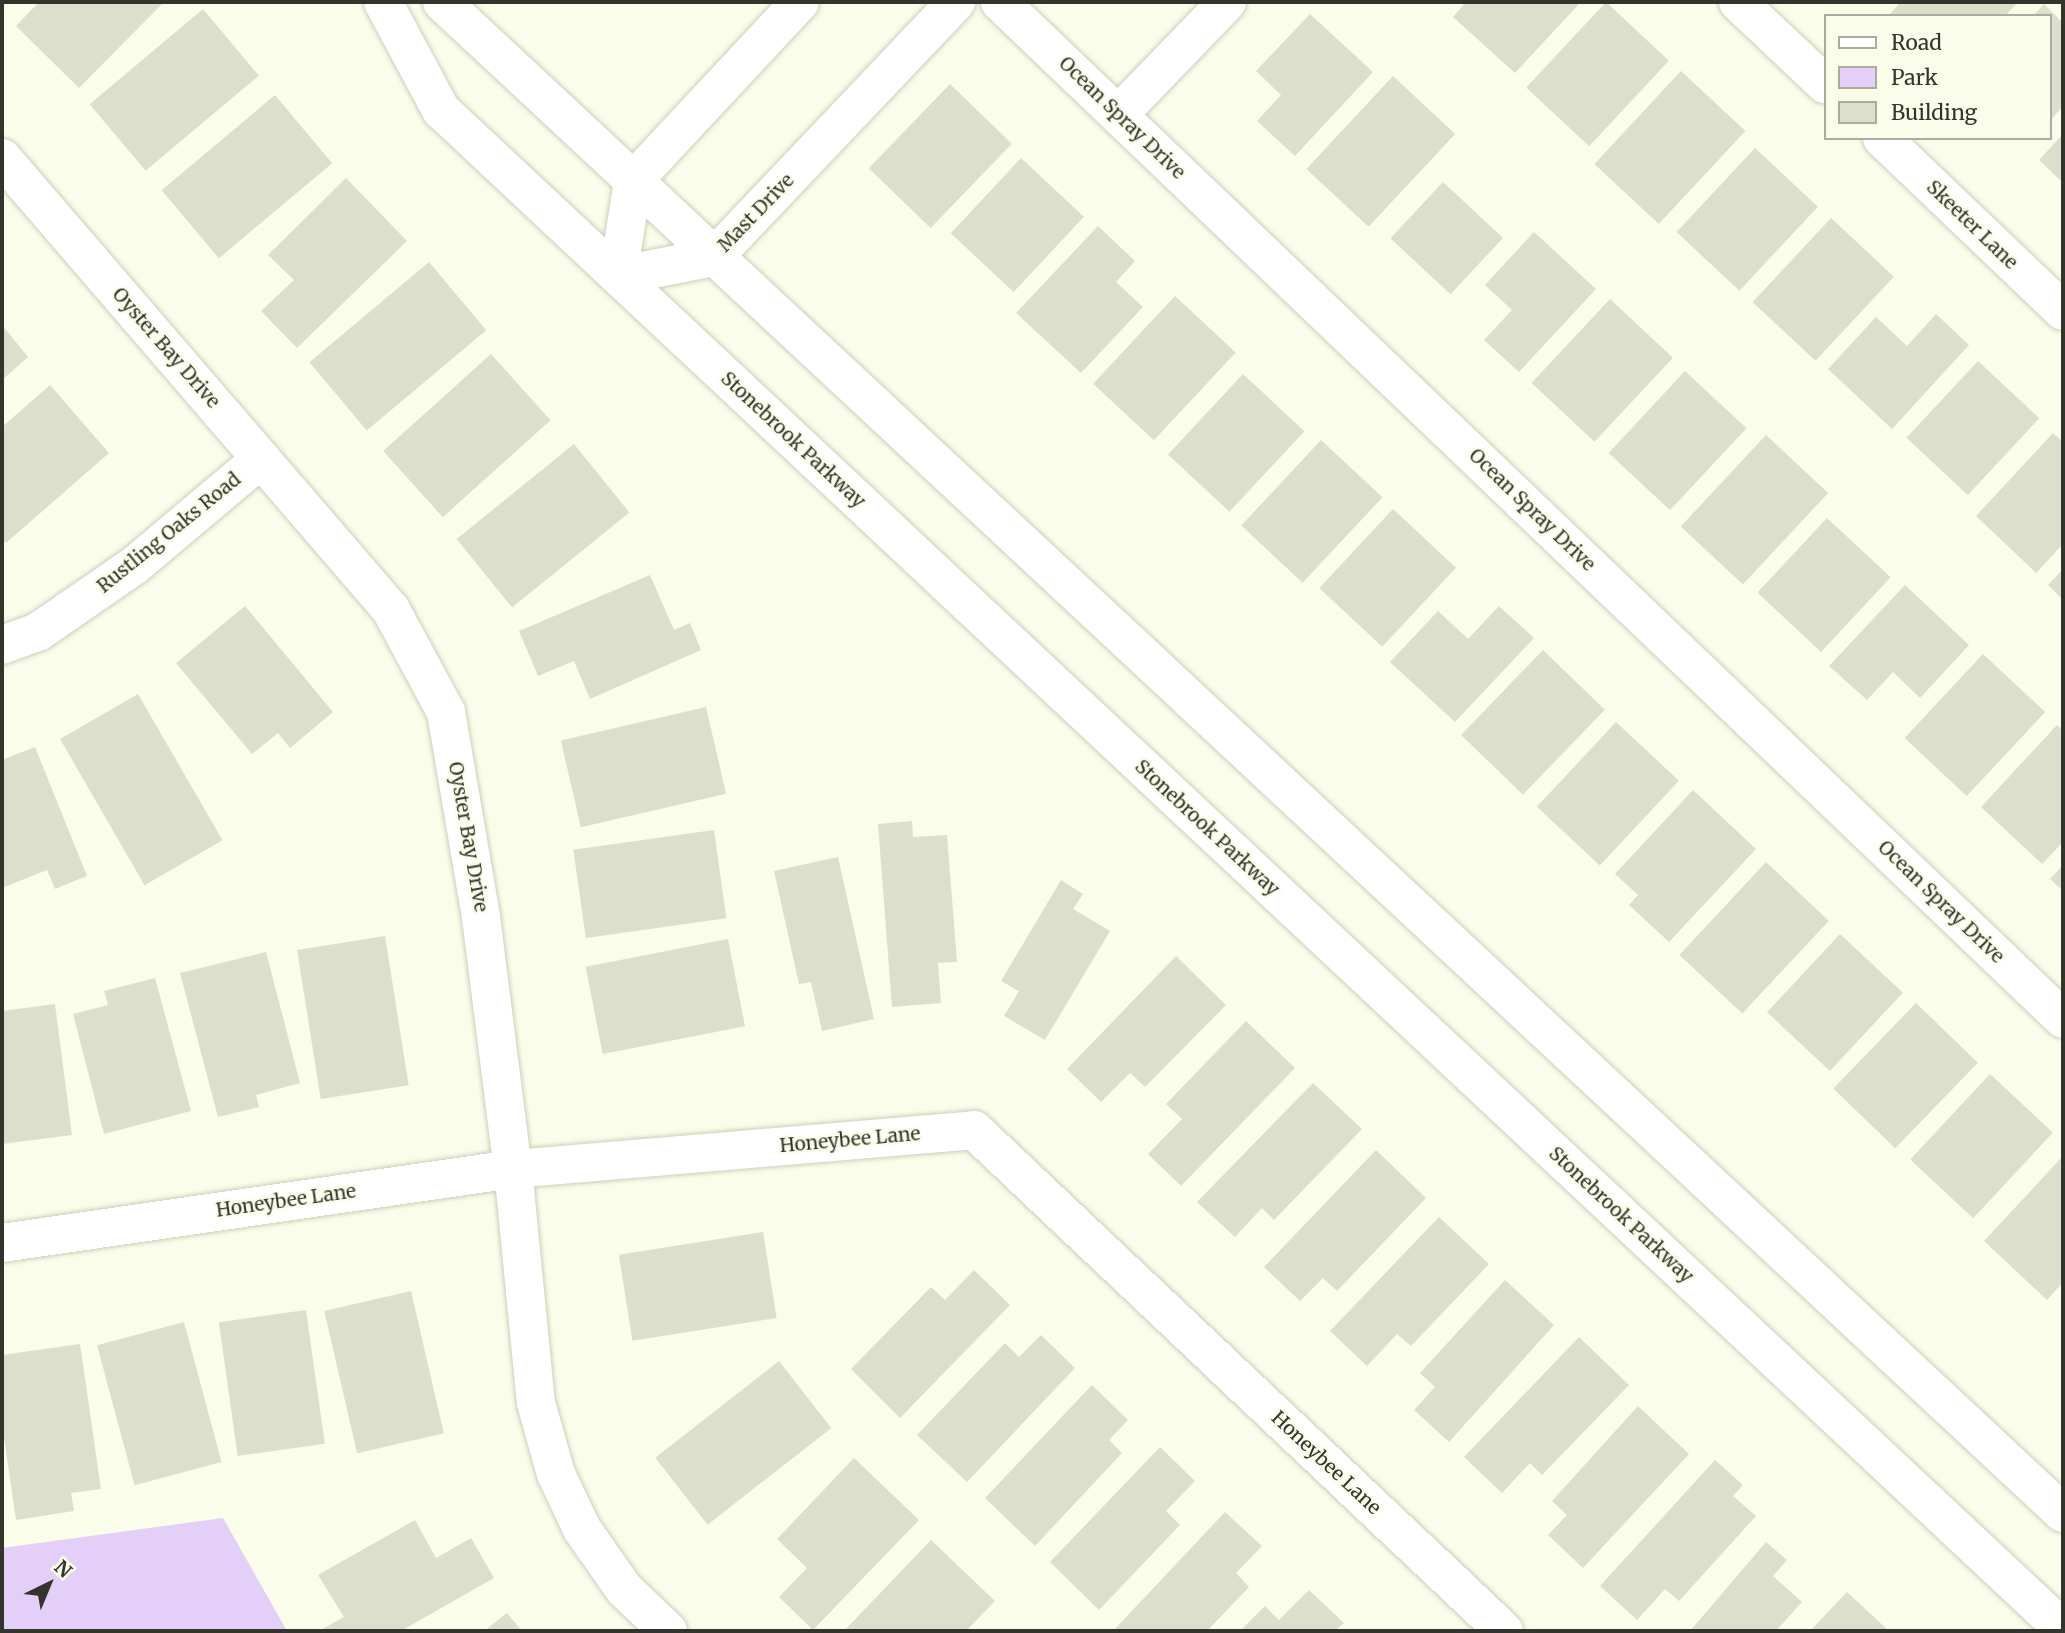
<!DOCTYPE html>
<style>
body{margin:0}
#map{position:relative;width:2065px;height:1633px;overflow:hidden;background:#fafde9;font-family:Merriweather,serif}
div>[style]{position:absolute}
.green>*{inset:0;background:#e3cff8}
.building>*{inset:0;background:#dcdfcb;transform-origin:0 0}
.roads{filter:drop-shadow(0 0 2px #cccfbb) drop-shadow(0 0 2px #cccfbb)}
.street>*{height:38px;margin:-19px;padding:0 19px;transform-origin:19px;border-radius:19px;background:#fff}
.secondary>*{height:38px;margin:-19px;padding:0 19px;transform-origin:19px;border-radius:19px;background:#fff}
span{translate:-50% -50%;white-space:nowrap;text-align:center;line-height:1.15;-webkit-text-stroke:5px #fafde9;paint-order:stroke}
.street-label{font-size:19px;color:#33352d}
.frame{position:absolute;inset:0;border:4px solid #33352d;pointer-events:none}
.legend{position:absolute;left:1824px;top:14px;width:228px;height:126px;box-sizing:border-box;background:#fafde9;border:2px solid #aaad9e;margin:0;padding:9px 12px;list-style:none;font-size:21px;color:#33352d}
.legend li{display:flex;align-items:center;gap:14px;height:35px}
.legend b{width:35px;border:2px solid #aaad9e}
.north{position:absolute;left:14px;top:1549px;width:70px;height:70px;-webkit-text-stroke:5px #fafde9;paint-order:stroke;rotate:43deg;font-size:19px;font-weight:700;line-height:28px;text-align:center;color:#33352d}
.north::after{content:'';display:block;margin:auto;width:24px;height:32px;background:#33352d;clip-path:polygon(50% 0,100% 100%,50% 72%,0 100%)}
</style>
<div id="map">
<div class="green">
<div style="clip-path:polygon(223px 1518px,287px 1631px,2px 1631px,2px 1548px)"></div>
</div>
<div class="building">
<div style="clip-path:polygon(39px 2px,164px 2px,79px 88px,16px 26px)"></div>
<div style="clip-path:polygon(1466px 2px,1581px 2px,1515px 73px,1453px 17px)"></div>
<div style="left:1606px;top:2px;width:86px;height:117px;rotate:43deg"></div>
<div style="clip-path:polygon(1901px 2px,2018px 2px,2005px 16px,1888px 16px)"></div>
<div style="clip-path:polygon(2044px 4px,2063px 23px,2063px 106px,2049px 122px,2049px 16px,2033px 16px)"></div>
<div style="left:203px;top:9px;width:87px;height:148px;rotate:50deg"></div>
<div style="clip-path:polygon(1310px 14px,1373px 72px,1295px 156px,1257px 121px,1281px 95px,1256px 71px)"></div>
<div style="left:1681px;top:71px;width:88px;height:127px;rotate:43deg"></div>
<div style="left:1393px;top:76px;width:85px;height:127px;rotate:43deg"></div>
<div style="left:950px;top:84px;width:86px;height:117px;rotate:44deg"></div>
<div style="left:275px;top:95px;width:89px;height:148px;rotate:50deg"></div>
<div style="clip-path:polygon(2063px 134px,2063px 183px,2039px 160px)"></div>
<div style="left:1755px;top:148px;width:86px;height:115px;rotate:43deg"></div>
<div style="left:1021px;top:158px;width:86px;height:103px;rotate:43deg"></div>
<div style="clip-path:polygon(346px 178px,407px 241px,297px 348px,261px 311px,294px 280px,268px 255px)"></div>
<div style="left:1443px;top:182px;width:82px;height:77px;rotate:43deg"></div>
<div style="left:1831px;top:218px;width:86px;height:115px;rotate:43deg"></div>
<div style="clip-path:polygon(1098px 226px,1135px 261px,1116px 282px,1143px 307px,1081px 373px,1016px 313px)"></div>
<div style="clip-path:polygon(1534px 232px,1596px 289px,1519px 372px,1484px 340px,1512px 310px,1485px 285px)"></div>
<div style="left:429px;top:262px;width:89px;height:156px;rotate:50deg"></div>
<div style="left:1175px;top:296px;width:83px;height:120px;rotate:43deg"></div>
<div style="left:1610px;top:299px;width:86px;height:115px;rotate:43deg"></div>
<div style="clip-path:polygon(1936px 314px,1969px 345px,1892px 429px,1828px 369px,1876px 317px,1907px 346px)"></div>
<div style="clip-path:polygon(2px 325px,28px 357px,2px 380px)"></div>
<div style="left:491px;top:354px;width:89px;height:145px;rotate:48deg"></div>
<div style="left:1978px;top:361px;width:84px;height:105px;rotate:43deg"></div>
<div style="left:1685px;top:371px;width:84px;height:112px;rotate:43deg"></div>
<div style="left:1243px;top:374px;width:84px;height:110px;rotate:43deg"></div>
<div style="clip-path:polygon(50px 385px,109px 453px,6px 543px,2px 538px,2px 427px)"></div>
<div style="clip-path:polygon(2053px 433px,2063px 442px,2063px 544px,2036px 573px,1976px 516px)"></div>
<div style="left:1766px;top:435px;width:85px;height:125px;rotate:43deg"></div>
<div style="left:1321px;top:440px;width:84px;height:117px;rotate:43deg"></div>
<div style="left:574px;top:444px;width:88px;height:151px;rotate:51deg"></div>
<div style="left:1393px;top:509px;width:86px;height:108px;rotate:43deg"></div>
<div style="left:1827px;top:518px;width:87px;height:102px;rotate:43deg"></div>
<div style="clip-path:polygon(2063px 569px,2063px 600px,2048px 585px)"></div>
<div style="clip-path:polygon(650px 575px,674px 630px,690px 623px,701px 650px,590px 699px,574px 661px,538px 676px,519px 631px)"></div>
<div style="clip-path:polygon(1905px 585px,1969px 645px,1920px 698px,1893px 672px,1867px 700px,1829px 666px)"></div>
<div style="clip-path:polygon(245px 606px,333px 712px,290px 748px,278px 733px,252px 754px,176px 663px)"></div>
<div style="clip-path:polygon(1499px 606px,1534px 638px,1455px 722px,1390px 662px,1438px 611px,1468px 639px)"></div>
<div style="left:1543px;top:650px;width:86px;height:118px;rotate:44deg"></div>
<div style="left:1983px;top:654px;width:85px;height:115px;rotate:43deg"></div>
<div style="left:138px;top:694px;width:169px;height:90px;rotate:60deg"></div>
<div style="left:706px;top:707px;width:89px;height:149px;rotate:77deg"></div>
<div style="left:1616px;top:722px;width:86px;height:116px;rotate:43deg"></div>
<div style="clip-path:polygon(2057px 725px,2063px 731px,2063px 842px,2042px 864px,1981px 807px)"></div>
<div style="clip-path:polygon(35px 747px,87px 876px,55px 889px,47px 870px,2px 888px,2px 760px)"></div>
<div style="clip-path:polygon(1693px 790px,1756px 849px,1669px 942px,1629px 905px,1638px 895px,1615px 874px)"></div>
<div style="clip-path:polygon(912px 821px,913px 837px,947px 835px,957px 962px,938px 963px,941px 1003px,892px 1007px,878px 824px)"></div>
<div style="left:714px;top:830px;width:89px;height:142px;rotate:82deg"></div>
<div style="clip-path:polygon(838px 857px,874px 1019px,822px 1031px,811px 982px,799px 984px,774px 871px)"></div>
<div style="left:1766px;top:862px;width:86px;height:127px;rotate:43deg"></div>
<div style="clip-path:polygon(2063px 865px,2063px 891px,2050px 879px)"></div>
<div style="clip-path:polygon(1061px 880px,1083px 894px,1073px 909px,1110px 931px,1045px 1040px,1004px 1016px,1019px 991px,1001px 981px)"></div>
<div style="left:1840px;top:934px;width:86px;height:107px;rotate:43deg"></div>
<div style="left:385px;top:936px;width:151px;height:89px;rotate:81deg"></div>
<div style="left:728px;top:939px;width:89px;height:145px;rotate:79deg"></div>
<div style="clip-path:polygon(266px 952px,300px 1083px,256px 1095px,259px 1107px,218px 1117px,180px 973px)"></div>
<div style="clip-path:polygon(1176px 956px,1226px 1005px,1145px 1087px,1130px 1073px,1101px 1102px,1067px 1069px)"></div>
<div style="clip-path:polygon(155px 978px,191px 1111px,104px 1134px,73px 1014px,108px 1005px,104px 991px)"></div>
<div style="left:1916px;top:1003px;width:86px;height:119px;rotate:44deg"></div>
<div style="clip-path:polygon(55px 1004px,72px 1135px,2px 1144px,2px 1011px)"></div>
<div style="clip-path:polygon(1246px 1021px,1295px 1068px,1181px 1186px,1148px 1154px,1182px 1119px,1166px 1104px)"></div>
<div style="left:1990px;top:1074px;width:86px;height:117px;rotate:43deg"></div>
<div style="clip-path:polygon(1313px 1083px,1362px 1129px,1274px 1220px,1262px 1208px,1235px 1237px,1197px 1202px)"></div>
<div style="clip-path:polygon(1376px 1150px,1426px 1198px,1337px 1291px,1323px 1278px,1300px 1301px,1264px 1267px)"></div>
<div style="clip-path:polygon(2063px 1156px,2063px 1282px,2047px 1300px,1984px 1241px)"></div>
<div style="clip-path:polygon(1439px 1217px,1489px 1264px,1411px 1346px,1397px 1334px,1367px 1366px,1330px 1331px)"></div>
<div style="left:763px;top:1232px;width:87px;height:146px;rotate:81deg"></div>
<div style="clip-path:polygon(974px 1270px,1010px 1305px,900px 1418px,851px 1369px,931px 1287px,945px 1300px)"></div>
<div style="clip-path:polygon(1505px 1280px,1554px 1325px,1449px 1442px,1414px 1410px,1435px 1387px,1420px 1373px)"></div>
<div style="left:411px;top:1291px;width:146px;height:89px;rotate:77deg"></div>
<div style="left:306px;top:1310px;width:135px;height:88px;rotate:82deg"></div>
<div style="left:184px;top:1322px;width:145px;height:90px;rotate:75deg"></div>
<div style="clip-path:polygon(1041px 1335px,1075px 1368px,967px 1482px,917px 1435px,1005px 1343px,1019px 1357px)"></div>
<div style="clip-path:polygon(1579px 1337px,1629px 1385px,1542px 1475px,1530px 1463px,1502px 1493px,1464px 1457px)"></div>
<div style="clip-path:polygon(80px 1344px,101px 1489px,71px 1493px,74px 1511px,16px 1520px,2px 1423px,2px 1355px)"></div>
<div style="left:779px;top:1361px;width:85px;height:157px;rotate:52deg"></div>
<div style="clip-path:polygon(1092px 1385px,1128px 1420px,1109px 1440px,1122px 1453px,1035px 1546px,985px 1498px)"></div>
<div style="clip-path:polygon(1638px 1406px,1689px 1454px,1583px 1568px,1548px 1535px,1567px 1515px,1552px 1501px)"></div>
<div style="clip-path:polygon(1160px 1447px,1195px 1481px,1166px 1511px,1180px 1525px,1099px 1610px,1050px 1562px)"></div>
<div style="clip-path:polygon(854px 1458px,919px 1520px,813px 1630px,779px 1597px,807px 1568px,777px 1539px)"></div>
<div style="clip-path:polygon(1715px 1460px,1743px 1485px,1733px 1496px,1756px 1516px,1679px 1601px,1665px 1589px,1637px 1620px,1600px 1586px)"></div>
<div style="clip-path:polygon(1225px 1512px,1262px 1546px,1236px 1573px,1249px 1587px,1207px 1631px,1113px 1631px)"></div>
<div style="clip-path:polygon(415px 1520px,436px 1558px,471px 1538px,494px 1578px,401px 1631px,319px 1631px,344px 1617px,318px 1575px)"></div>
<div style="clip-path:polygon(931px 1540px,995px 1601px,966px 1631px,844px 1631px)"></div>
<div style="clip-path:polygon(1766px 1542px,1787px 1560px,1773px 1576px,1802px 1602px,1776px 1631px,1690px 1631px)"></div>
<div style="clip-path:polygon(1309px 1590px,1344px 1623px,1335px 1631px,1240px 1631px,1265px 1606px,1279px 1620px)"></div>
<div style="clip-path:polygon(1847px 1592px,1889px 1631px,1810px 1631px)"></div>
<div style="clip-path:polygon(507px 1613px,522px 1631px,484px 1631px)"></div>
</div>
<div class="roads">
<div class="street">
<div style="left:800px;top:2px;width:245px;rotate:133deg"></div>
<div style="left:633px;top:181px;width:96px;rotate:99deg"></div>
<div style="left:618px;top:276px;width:98px;rotate:-11.2deg"></div>
<div style="left:714px;top:257px;width:352px;rotate:-46.5deg"></div>
<div style="left:1000px;top:2px;width:1471px;rotate:43.73deg"></div>
<div style="left:1738px;top:2px;width:120px;rotate:43.3deg"></div>
<div style="left:1118px;top:115px;width:157px;rotate:-46deg"></div>
<div style="left:1882px;top:138px;width:250px;rotate:43.7deg"></div>
<div style="left:2px;top:158px;width:596px;rotate:49.28deg"></div>
<div style="left:391px;top:610px;width:116px;rotate:61.7deg"></div>
<div style="left:446px;top:712px;width:208px;rotate:80.3deg"></div>
<div style="left:481px;top:917px;width:254px;rotate:82.8deg"></div>
<div style="left:513px;top:1169px;width:235px;rotate:84.4deg"></div>
<div style="left:536px;top:1403px;width:74px;rotate:74.3deg"></div>
<div style="left:556px;top:1474px;width:61px;rotate:64.7deg"></div>
<div style="left:582px;top:1529px;width:73px;rotate:55deg"></div>
<div style="left:624px;top:1589px;width:61px;rotate:43.7deg"></div>
<div style="left:2px;top:645px;width:38px;rotate:-20deg"></div>
<div style="left:38px;top:632px;width:118px;rotate:-34.6deg"></div>
<div style="left:135px;top:565px;width:165px;rotate:-40.1deg"></div>
<div style="left:2px;top:1243px;width:516px;rotate:-8.24deg"></div>
<div style="left:513px;top:1169px;width:463px;rotate:-4.8deg"></div>
<div style="left:974px;top:1130px;width:729px;rotate:43.39deg"></div>
</div>
<div class="secondary">
<div style="left:383px;top:2px;width:123px;rotate:61.8deg"></div>
<div style="left:441px;top:110px;width:2222px;rotate:43.12deg"></div>
<div style="left:442px;top:2px;width:2216px;rotate:42.99deg"></div>
</div>
</div>
<div class="street-label">
<span style="left:1122px;top:118px;rotate:44deg">Ocean Spray Drive</span>
<span style="left:756px;top:213px;rotate:-46deg">Mast Drive</span>
<span style="left:1972px;top:225px;rotate:44deg">Skeeter Lane</span>
<span style="left:166px;top:348px;rotate:49deg">Oyster Bay Drive</span>
<span style="left:793px;top:440px;rotate:43deg">Stonebrook Parkway</span>
<span style="left:1532px;top:510px;rotate:44deg">Ocean Spray Drive</span>
<span style="left:169px;top:533px;rotate:-39deg">Rustling Oaks Road</span>
<span style="left:1207px;top:828px;rotate:43deg">Stonebrook Parkway</span>
<span style="left:468px;top:837px;rotate:80deg">Oyster Bay Drive</span>
<span style="left:1941px;top:902px;rotate:44deg">Ocean Spray Drive</span>
<span style="left:850px;top:1140px;rotate:-5deg">Honeybee Lane</span>
<span style="left:286px;top:1201px;rotate:-8deg">Honeybee Lane</span>
<span style="left:1621px;top:1215px;rotate:43deg">Stonebrook Parkway</span>
<span style="left:1326px;top:1463px;rotate:43deg">Honeybee Lane</span>
</div>
<div class="frame"></div>
<ul class="legend">
<li><b style="height:9px;background:#fff"></b>Road</li>
<li><b style="height:19px;background:#e3cff8"></b>Park</li>
<li><b style="height:19px;background:#dcdfcb"></b>Building</li>
</ul>
<div class="north">N</div>
</div>
